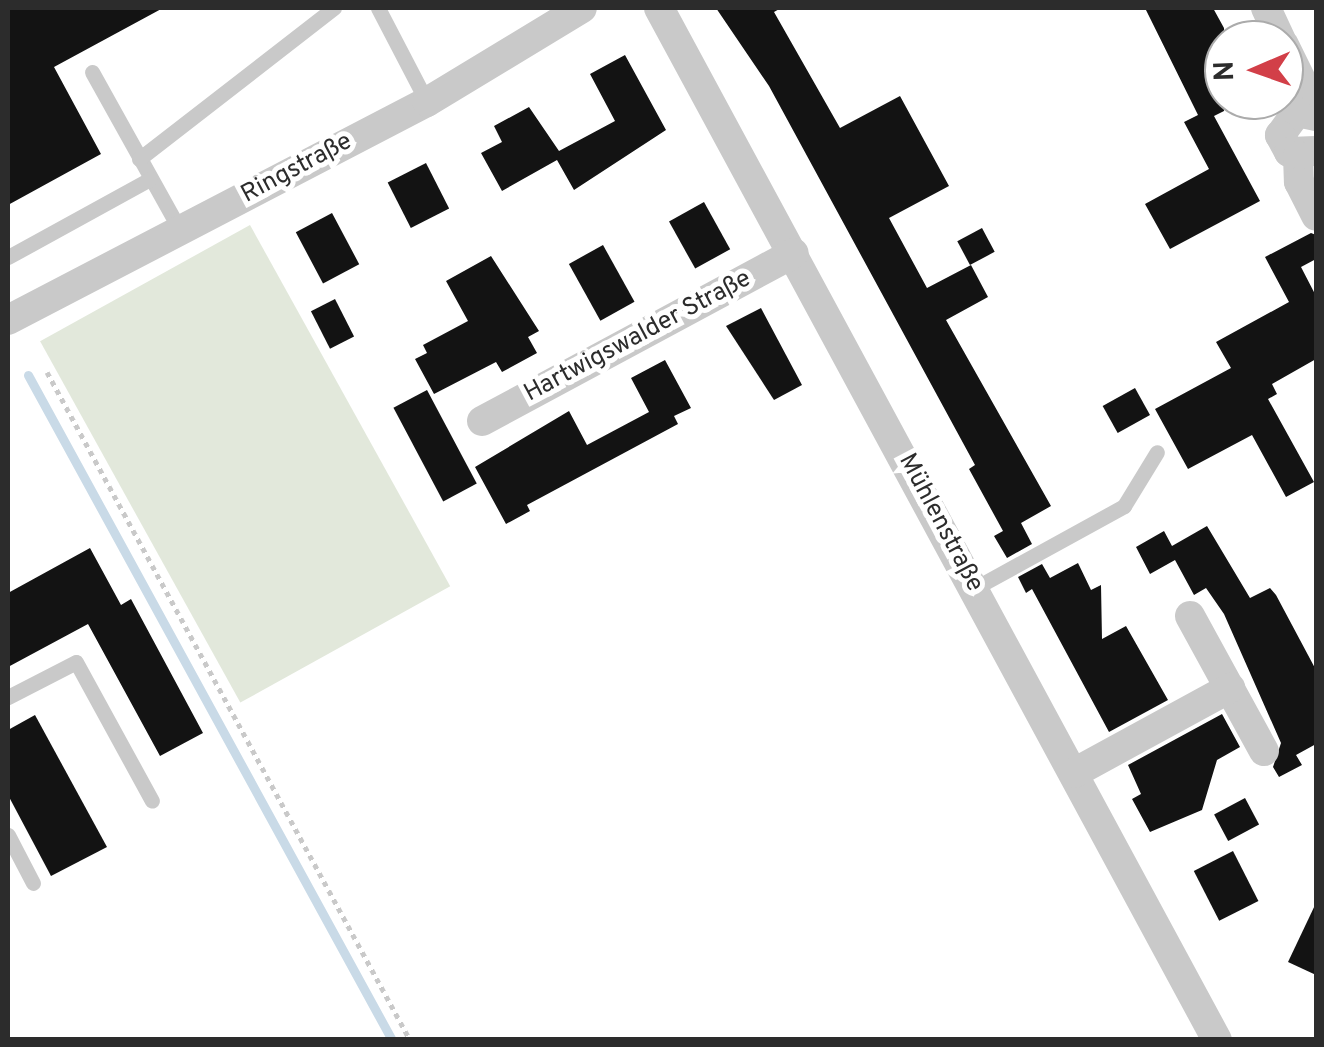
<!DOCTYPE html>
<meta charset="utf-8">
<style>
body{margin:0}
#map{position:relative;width:1324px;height:1047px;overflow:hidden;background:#fff;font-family:Overpass,sans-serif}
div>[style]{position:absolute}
.green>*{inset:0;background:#e2e8db;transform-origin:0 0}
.stream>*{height:9px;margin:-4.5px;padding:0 4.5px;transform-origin:4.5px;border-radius:4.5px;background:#c9dae7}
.building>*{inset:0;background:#131313;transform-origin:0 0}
.path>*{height:5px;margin-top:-2.5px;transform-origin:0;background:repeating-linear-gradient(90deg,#c9c9c9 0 5px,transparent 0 10px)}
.service>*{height:15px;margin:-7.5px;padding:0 7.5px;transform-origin:7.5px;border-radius:7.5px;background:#c9c9c9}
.minor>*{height:30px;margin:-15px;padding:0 15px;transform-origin:15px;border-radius:15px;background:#c9c9c9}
span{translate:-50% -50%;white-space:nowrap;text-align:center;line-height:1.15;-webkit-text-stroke:10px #fff;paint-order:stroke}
.street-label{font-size:25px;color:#2c2c2c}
.frame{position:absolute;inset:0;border:10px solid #2c2c2c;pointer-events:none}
.north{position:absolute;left:1204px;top:20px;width:100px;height:100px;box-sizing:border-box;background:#fff;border:2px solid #ababab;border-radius:50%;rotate:268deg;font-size:28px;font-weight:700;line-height:40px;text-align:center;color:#2c2c2c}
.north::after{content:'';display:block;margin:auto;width:35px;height:45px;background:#d23f48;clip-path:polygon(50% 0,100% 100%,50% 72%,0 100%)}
</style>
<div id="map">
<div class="green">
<div style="left:250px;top:225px;width:413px;height:240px;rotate:61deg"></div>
</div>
<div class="stream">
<div style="left:28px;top:375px;width:758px;rotate:61.31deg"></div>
</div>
<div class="building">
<div style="clip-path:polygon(8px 8px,163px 8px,54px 67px,101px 154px,8px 205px)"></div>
<div style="clip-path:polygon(716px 8px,781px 8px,774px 12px,840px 128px,900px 96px,949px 186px,889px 218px,927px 288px,971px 265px,988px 297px,946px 320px,1051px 506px,1021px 523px,1032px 544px,1007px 558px,994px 536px,1003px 531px,969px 469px,975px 465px,769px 86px)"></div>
<div style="clip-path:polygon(1145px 8px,1213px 8px,1224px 28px,1224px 111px,1214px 116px,1260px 201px,1170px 249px,1145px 204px,1209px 169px,1184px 122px,1198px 115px)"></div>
<div style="clip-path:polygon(625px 55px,666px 130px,574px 190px,557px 160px,502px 191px,481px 153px,502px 142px,494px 126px,529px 107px,559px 151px,615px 121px,590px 74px)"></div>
<div style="left:426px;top:163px;width:51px;height:43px;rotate:63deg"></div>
<div style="left:704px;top:202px;width:54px;height:40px;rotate:61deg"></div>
<div style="left:332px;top:213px;width:58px;height:41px;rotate:62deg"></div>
<div style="left:982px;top:228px;width:27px;height:28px;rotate:62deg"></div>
<div style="clip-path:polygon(1311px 233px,1316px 235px,1316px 259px,1301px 267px,1316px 296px,1316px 359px,1272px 384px,1277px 394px,1268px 399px,1314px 482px,1286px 497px,1252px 435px,1188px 469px,1155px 409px,1231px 368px,1216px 342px,1289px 302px,1265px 257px)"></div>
<div style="left:603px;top:245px;width:65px;height:39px;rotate:61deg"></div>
<div style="clip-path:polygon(491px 256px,539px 331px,528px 337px,537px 353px,502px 372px,496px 362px,434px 394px,415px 359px,427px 353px,423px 345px,468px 321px,446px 281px)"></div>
<div style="left:335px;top:299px;width:42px;height:27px;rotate:63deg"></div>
<div style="clip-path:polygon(761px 308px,802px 385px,774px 400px,726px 326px)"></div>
<div style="clip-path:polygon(665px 360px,691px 408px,674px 416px,678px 424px,527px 505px,530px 511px,506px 524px,475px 467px,569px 411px,587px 445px,649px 412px,631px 378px)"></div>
<div style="left:1135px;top:388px;width:31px;height:37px;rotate:61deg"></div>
<div style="left:427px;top:390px;width:106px;height:38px;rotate:62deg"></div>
<div style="clip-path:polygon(1207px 526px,1250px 598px,1270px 588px,1276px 595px,1316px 670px,1316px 744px,1296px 755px,1302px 765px,1279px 777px,1273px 767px,1281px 743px,1224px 614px,1206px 588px,1194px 595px,1175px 560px,1150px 574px,1136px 547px,1164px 531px,1172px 546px)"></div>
<div style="clip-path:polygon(90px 548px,121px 605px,131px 599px,203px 733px,160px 756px,88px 624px,8px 667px,8px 593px)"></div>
<div style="clip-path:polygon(1078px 563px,1091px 590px,1101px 585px,1102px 639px,1126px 626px,1168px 700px,1109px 732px,1032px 589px,1026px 593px,1018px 577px,1042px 564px,1050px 578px)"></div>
<div style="clip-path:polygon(1222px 714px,1240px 747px,1217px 760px,1202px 810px,1150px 832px,1132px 799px,1141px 794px,1128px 765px)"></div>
<div style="clip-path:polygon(35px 715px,107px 847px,51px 876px,8px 795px,8px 730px)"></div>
<div style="left:1245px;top:798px;width:30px;height:35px;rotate:62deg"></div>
<div style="left:1233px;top:851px;width:56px;height:44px;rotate:63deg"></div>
<div style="clip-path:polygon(1316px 903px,1316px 975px,1288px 962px)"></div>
</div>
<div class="path">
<div style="left:47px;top:372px;width:760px;rotate:61.48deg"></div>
</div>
<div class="service">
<div style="left:378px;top:8px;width:106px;rotate:62.5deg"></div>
<div style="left:92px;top:72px;width:181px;rotate:60.9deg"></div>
<div style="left:139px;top:159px;width:247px;rotate:-37.8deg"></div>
<div style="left:8px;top:257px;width:162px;rotate:-28.8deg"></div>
<div style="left:975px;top:588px;width:170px;rotate:-28.8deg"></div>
<div style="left:1124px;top:506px;width:63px;rotate:-58.6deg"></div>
<div style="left:8px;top:697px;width:76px;rotate:-27.2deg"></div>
<div style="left:76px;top:662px;width:158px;rotate:61.3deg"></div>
<div style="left:8px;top:835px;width:54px;rotate:62.5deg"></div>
</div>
<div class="minor">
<div style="left:659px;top:8px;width:1173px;rotate:61.6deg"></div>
<div style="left:1266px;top:8px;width:35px;rotate:65deg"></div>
<div style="left:1284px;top:45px;width:61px;rotate:63.9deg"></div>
<div style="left:1311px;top:100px;width:12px;rotate:114deg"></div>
<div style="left:1316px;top:116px;width:19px;rotate:-168deg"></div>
<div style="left:1297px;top:112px;width:29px;rotate:126deg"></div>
<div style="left:1280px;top:135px;width:19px;rotate:62deg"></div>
<div style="left:1289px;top:152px;width:27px;rotate:-2deg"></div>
<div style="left:1298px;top:156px;width:26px;rotate:88deg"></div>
<div style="left:1299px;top:182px;width:38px;rotate:63deg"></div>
<div style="left:8px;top:320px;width:472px;rotate:-27.5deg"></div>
<div style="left:427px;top:102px;width:181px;rotate:-31.2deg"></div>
<div style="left:482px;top:421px;width:354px;rotate:-28.3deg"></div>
<div style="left:1190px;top:616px;width:154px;rotate:61.3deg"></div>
<div style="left:1074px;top:773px;width:178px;rotate:-28.6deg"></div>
</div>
<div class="street-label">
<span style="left:297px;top:169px;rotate:-28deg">Ringstraße</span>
<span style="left:638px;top:337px;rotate:-28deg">Hartwigswalder Straße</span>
<span style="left:940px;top:523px;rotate:62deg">Mühlenstraße</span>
</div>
<div class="frame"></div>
<div class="north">N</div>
</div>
